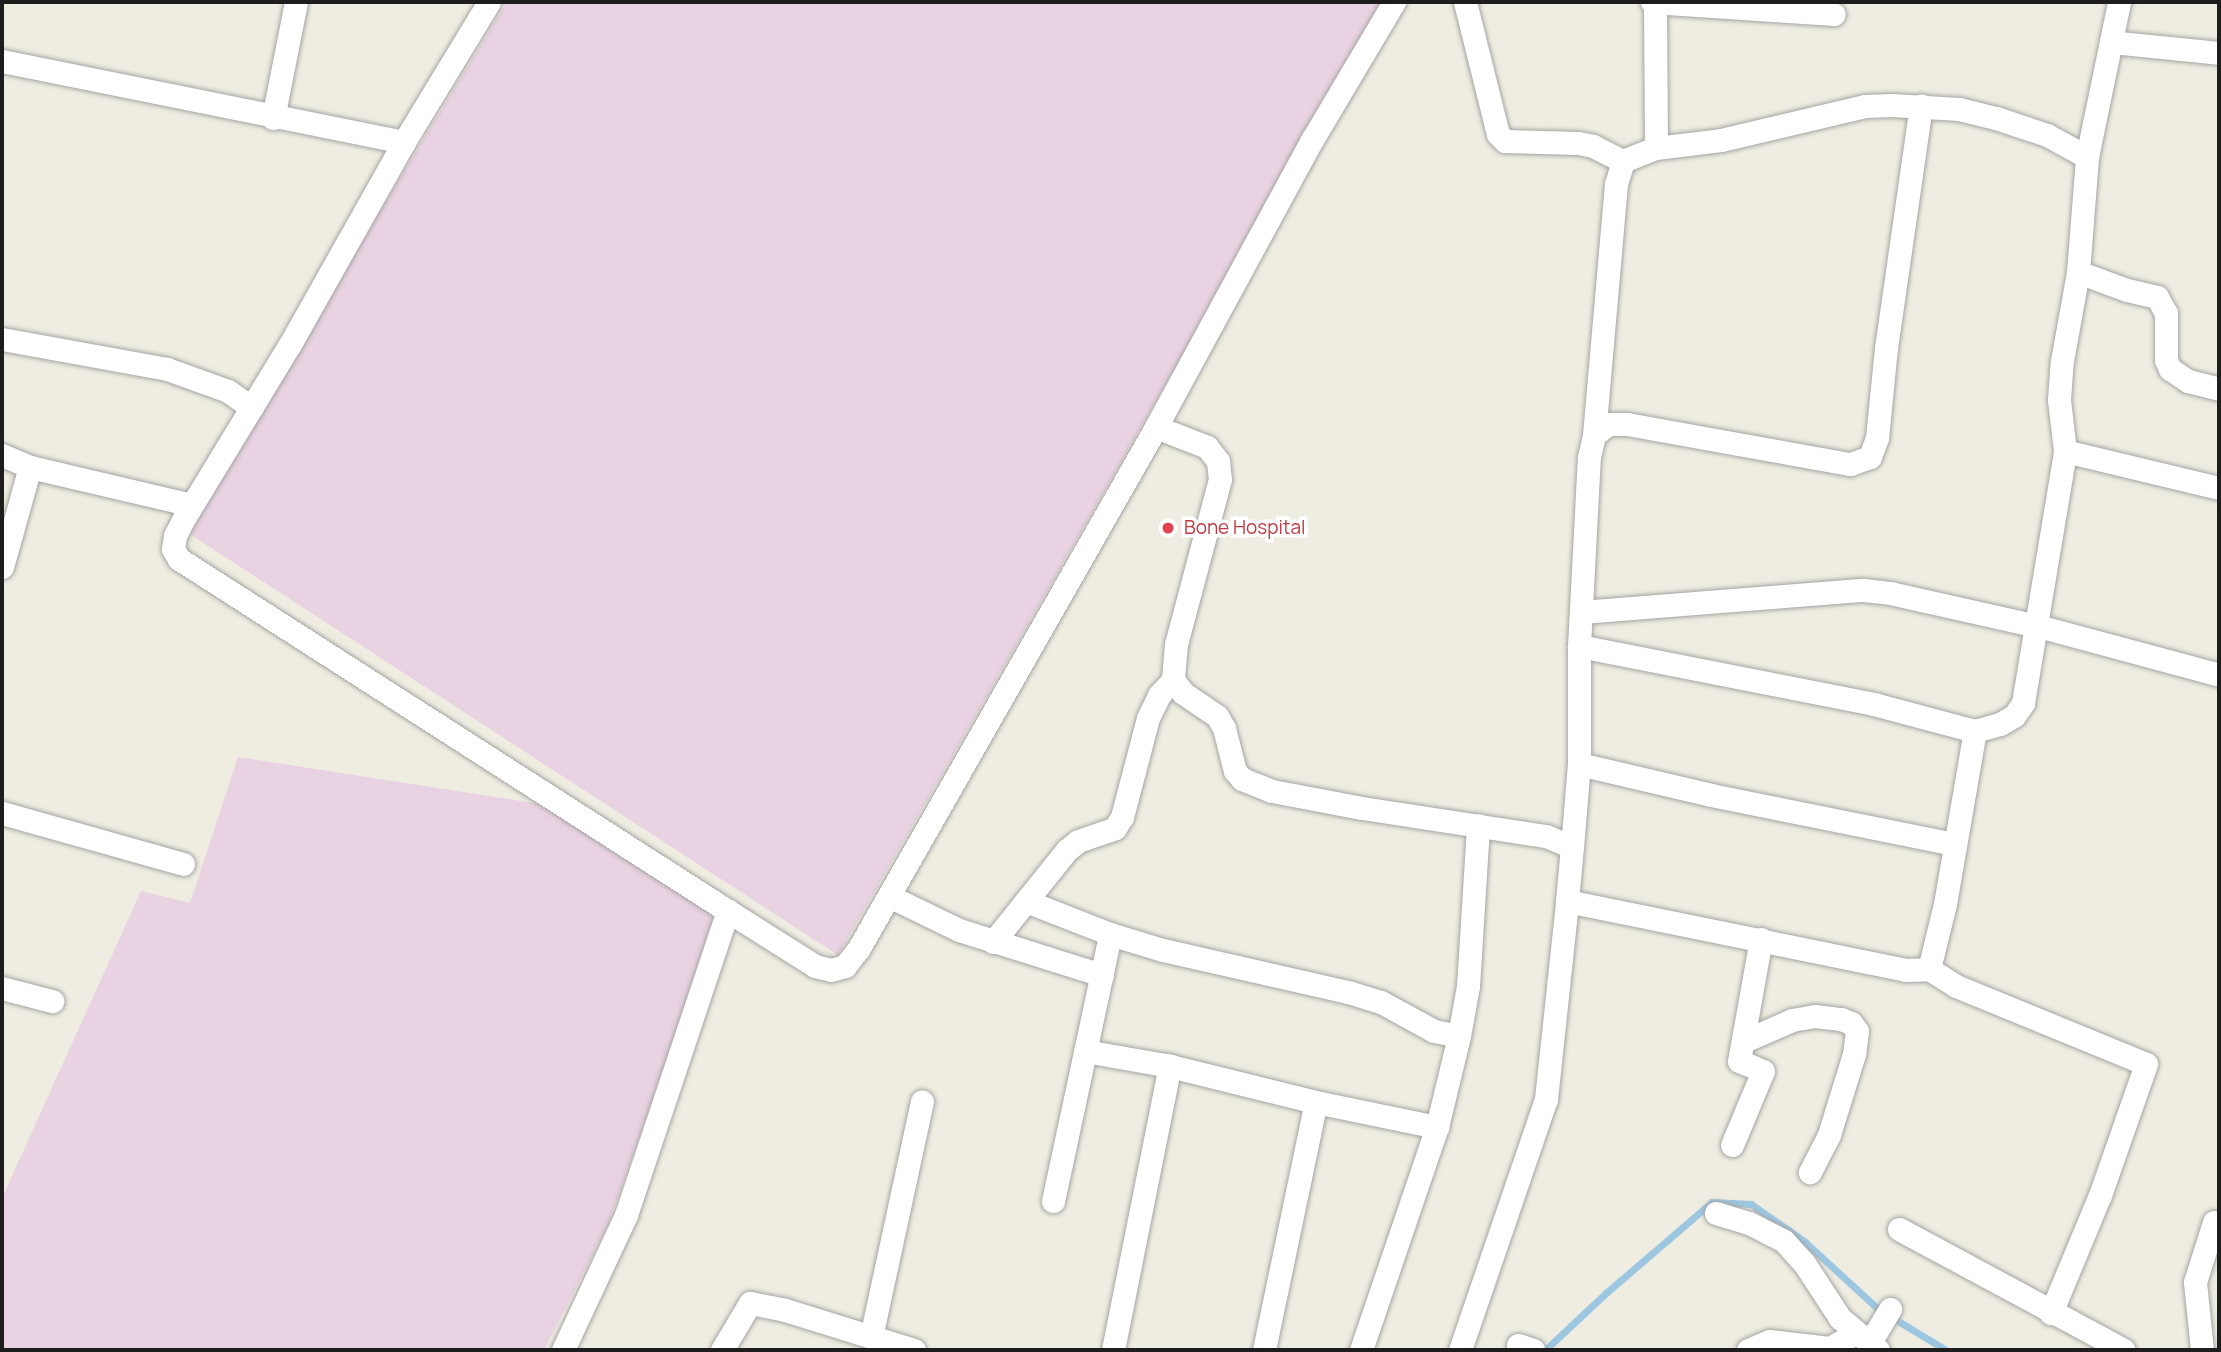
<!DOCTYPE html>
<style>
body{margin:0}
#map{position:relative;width:2221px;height:1352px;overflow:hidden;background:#efede1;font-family:Manrope,sans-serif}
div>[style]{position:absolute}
.industrial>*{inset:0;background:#e9d2e1}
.stream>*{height:7px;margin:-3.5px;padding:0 3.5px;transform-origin:3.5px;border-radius:3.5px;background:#9dc7e1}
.roads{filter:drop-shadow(0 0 2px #a4a4a4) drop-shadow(0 0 2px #a4a4a4)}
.minor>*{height:23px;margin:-11.5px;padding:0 11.5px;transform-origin:11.5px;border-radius:11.5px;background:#fff}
.dots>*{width:19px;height:19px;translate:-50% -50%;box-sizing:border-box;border:4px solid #fff;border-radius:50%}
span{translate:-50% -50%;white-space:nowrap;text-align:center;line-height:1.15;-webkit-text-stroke:7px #fff;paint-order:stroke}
.health-label{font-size:19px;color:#be3a42}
.left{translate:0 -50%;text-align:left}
.frame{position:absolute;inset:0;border:4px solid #1d1d1d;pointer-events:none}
</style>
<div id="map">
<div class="industrial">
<div style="clip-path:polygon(507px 2px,1385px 2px,838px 955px,185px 531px)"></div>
<div style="clip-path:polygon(238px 757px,553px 806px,720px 912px,608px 1225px,544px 1350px,2px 1350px,2px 1198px,141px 891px,190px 903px)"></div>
</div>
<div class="stream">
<div style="left:1545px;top:1350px;width:85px;rotate:-43.1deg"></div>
<div style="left:1607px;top:1292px;width:138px;rotate:-40.6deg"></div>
<div style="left:1712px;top:1202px;width:39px;rotate:3deg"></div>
<div style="left:1751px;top:1204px;width:66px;rotate:35.1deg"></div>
<div style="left:1805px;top:1242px;width:99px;rotate:42.5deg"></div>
<div style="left:1878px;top:1309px;width:79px;rotate:31.1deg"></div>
</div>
<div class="roads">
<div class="minor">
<div style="left:489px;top:2px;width:164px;rotate:121.3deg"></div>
<div style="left:404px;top:142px;width:232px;rotate:119.4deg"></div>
<div style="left:290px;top:344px;width:204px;rotate:121.3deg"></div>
<div style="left:184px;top:518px;width:20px;rotate:117deg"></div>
<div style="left:175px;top:536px;width:13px;rotate:99deg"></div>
<div style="left:173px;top:549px;width:12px;rotate:59deg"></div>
<div style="left:179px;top:559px;width:652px;rotate:32.67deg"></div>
<div style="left:1465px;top:2px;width:136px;rotate:76deg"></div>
<div style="left:1498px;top:134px;width:10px;rotate:45deg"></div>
<div style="left:1505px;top:141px;width:73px;rotate:1.6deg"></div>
<div style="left:1578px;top:143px;width:15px;rotate:11deg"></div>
<div style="left:1593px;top:146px;width:34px;rotate:27deg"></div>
<div style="left:1652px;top:2px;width:182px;rotate:3.8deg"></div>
<div style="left:1655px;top:2px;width:146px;rotate:89.6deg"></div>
<div style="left:2111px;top:42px;width:109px;rotate:5.8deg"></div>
<div style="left:2px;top:61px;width:410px;rotate:11.4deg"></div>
<div style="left:273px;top:118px;width:118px;rotate:-78.8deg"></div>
<div style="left:2078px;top:272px;width:52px;rotate:20.2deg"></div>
<div style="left:2127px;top:290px;width:31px;rotate:13deg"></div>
<div style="left:2157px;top:297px;width:18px;rotate:61deg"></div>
<div style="left:2166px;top:313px;width:47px;rotate:90deg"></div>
<div style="left:2166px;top:360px;width:10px;rotate:66deg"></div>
<div style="left:2170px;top:369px;width:22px;rotate:34deg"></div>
<div style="left:2188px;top:381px;width:32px;rotate:14deg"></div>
<div style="left:2px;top:339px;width:168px;rotate:10.3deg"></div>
<div style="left:167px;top:369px;width:65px;rotate:19.8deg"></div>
<div style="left:228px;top:391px;width:29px;rotate:35deg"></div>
<div style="left:1156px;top:427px;width:55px;rotate:21.4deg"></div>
<div style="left:1207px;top:447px;width:18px;rotate:52deg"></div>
<div style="left:1218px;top:461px;width:18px;rotate:84deg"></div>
<div style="left:1220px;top:479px;width:171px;rotate:104.9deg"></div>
<div style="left:1176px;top:644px;width:36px;rotate:95deg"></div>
<div style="left:1173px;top:680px;width:16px;rotate:52deg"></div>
<div style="left:1183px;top:693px;width:41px;rotate:34.1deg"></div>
<div style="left:1217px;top:716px;width:14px;rotate:60deg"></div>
<div style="left:1224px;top:728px;width:44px;rotate:75.7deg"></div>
<div style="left:1235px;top:771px;width:11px;rotate:49deg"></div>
<div style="left:1242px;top:779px;width:32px;rotate:22deg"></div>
<div style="left:1272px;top:791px;width:92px;rotate:10.7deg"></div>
<div style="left:1362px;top:808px;width:186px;rotate:8.7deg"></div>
<div style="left:1546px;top:836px;width:28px;rotate:23deg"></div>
<div style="left:1572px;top:847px;width:54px;rotate:95.3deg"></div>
<div style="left:1567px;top:901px;width:345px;rotate:11.5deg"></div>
<div style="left:1905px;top:970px;width:24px;rotate:-2deg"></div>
<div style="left:1929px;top:969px;width:67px;rotate:-76.2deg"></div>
<div style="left:1945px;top:904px;width:176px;rotate:-80.2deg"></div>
<div style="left:1975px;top:731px;width:26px;rotate:-16deg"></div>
<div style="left:2000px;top:724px;width:16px;rotate:-30deg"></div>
<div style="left:2014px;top:716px;width:16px;rotate:-55deg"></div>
<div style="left:2023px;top:703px;width:255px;rotate:-80.5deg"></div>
<div style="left:2065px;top:451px;width:51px;rotate:-96.7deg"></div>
<div style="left:2059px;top:400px;width:39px;rotate:-86deg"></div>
<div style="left:2062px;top:361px;width:90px;rotate:-79.8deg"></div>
<div style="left:2078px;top:272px;width:115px;rotate:-85.5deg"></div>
<div style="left:1594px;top:435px;width:252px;rotate:-85deg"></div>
<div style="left:1616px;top:184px;width:24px;rotate:-73deg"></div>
<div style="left:1623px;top:161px;width:35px;rotate:-22deg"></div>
<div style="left:1656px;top:148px;width:65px;rotate:-7deg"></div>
<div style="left:1721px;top:140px;width:148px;rotate:-13.3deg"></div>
<div style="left:1865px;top:106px;width:26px;rotate:-2deg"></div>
<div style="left:1891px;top:105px;width:68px;rotate:3.4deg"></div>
<div style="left:1959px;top:109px;width:38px;rotate:14deg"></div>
<div style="left:1996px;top:118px;width:54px;rotate:18.4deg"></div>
<div style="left:2047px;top:135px;width:46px;rotate:28.8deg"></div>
<div style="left:2087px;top:157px;width:158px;rotate:-78.3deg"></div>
<div style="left:2065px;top:451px;width:158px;rotate:13.5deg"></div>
<div style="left:2px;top:455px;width:30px;rotate:23deg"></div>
<div style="left:30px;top:467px;width:166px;rotate:13.2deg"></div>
<div style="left:2px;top:567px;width:104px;rotate:-74.4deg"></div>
<div style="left:1581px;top:612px;width:283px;rotate:-4.5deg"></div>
<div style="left:1863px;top:590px;width:27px;rotate:6deg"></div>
<div style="left:1890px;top:593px;width:152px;rotate:12.6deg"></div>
<div style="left:2038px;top:626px;width:188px;rotate:15.1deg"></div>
<div style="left:1579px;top:646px;width:301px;rotate:11.1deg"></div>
<div style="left:1874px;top:704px;width:105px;rotate:15deg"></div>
<div style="left:1579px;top:764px;width:136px;rotate:13.2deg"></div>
<div style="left:1711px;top:795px;width:249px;rotate:11.4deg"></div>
<div style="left:2px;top:813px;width:188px;rotate:15.7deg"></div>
<div style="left:1572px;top:847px;width:83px;rotate:-85.2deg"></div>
<div style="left:1579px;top:764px;width:118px;rotate:-90deg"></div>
<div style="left:1579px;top:646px;width:189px;rotate:-87deg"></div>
<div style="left:1589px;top:457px;width:23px;rotate:-77deg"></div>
<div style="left:1594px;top:435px;width:18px;rotate:-38deg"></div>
<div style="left:1608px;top:424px;width:19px"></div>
<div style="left:1627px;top:424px;width:227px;rotate:10.2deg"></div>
<div style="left:1850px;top:464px;width:21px;rotate:-19deg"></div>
<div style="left:1870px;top:457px;width:20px;rotate:-70deg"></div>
<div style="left:1877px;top:438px;width:90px;rotate:-84.3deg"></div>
<div style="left:1886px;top:348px;width:245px;rotate:-81.8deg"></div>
<div style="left:889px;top:896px;width:78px;rotate:25.9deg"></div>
<div style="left:959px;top:930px;width:150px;rotate:17.5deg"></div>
<div style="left:1026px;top:901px;width:90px;rotate:21.4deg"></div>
<div style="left:1110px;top:934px;width:55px;rotate:16.8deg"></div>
<div style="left:1163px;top:950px;width:190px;rotate:12.8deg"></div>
<div style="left:1348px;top:992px;width:34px;rotate:17deg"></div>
<div style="left:1381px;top:1002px;width:60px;rotate:28.7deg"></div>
<div style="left:1434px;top:1031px;width:25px;rotate:11deg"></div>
<div style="left:993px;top:942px;width:118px;rotate:-51.2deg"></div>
<div style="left:1067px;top:850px;width:14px;rotate:-39deg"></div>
<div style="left:1078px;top:841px;width:39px;rotate:-19deg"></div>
<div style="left:1115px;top:828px;width:13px;rotate:-58deg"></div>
<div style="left:1122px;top:817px;width:102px;rotate:-75.3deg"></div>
<div style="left:1148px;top:718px;width:25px;rotate:-64deg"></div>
<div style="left:1159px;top:695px;width:21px;rotate:-47deg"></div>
<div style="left:1929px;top:969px;width:32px;rotate:32deg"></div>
<div style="left:1956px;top:986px;width:205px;rotate:22.3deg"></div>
<div style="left:2146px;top:1064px;width:139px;rotate:109.3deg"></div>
<div style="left:2100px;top:1195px;width:128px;rotate:112.6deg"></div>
<div style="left:2px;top:988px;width:52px;rotate:14.6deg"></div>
<div style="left:1744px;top:1041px;width:52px;rotate:-23.6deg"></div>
<div style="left:1792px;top:1020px;width:23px;rotate:-10deg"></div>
<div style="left:1815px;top:1016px;width:26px;rotate:7deg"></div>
<div style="left:1841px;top:1019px;width:11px;rotate:22deg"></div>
<div style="left:1851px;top:1023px;width:10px;rotate:53deg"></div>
<div style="left:1857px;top:1031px;width:23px;rotate:97deg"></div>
<div style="left:1854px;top:1054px;width:85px;rotate:107.2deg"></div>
<div style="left:1829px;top:1135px;width:42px;rotate:117.2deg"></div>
<div style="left:1085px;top:1051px;width:86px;rotate:10deg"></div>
<div style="left:1170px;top:1066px;width:150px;rotate:13.9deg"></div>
<div style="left:1316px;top:1102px;width:124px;rotate:11.7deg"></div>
<div style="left:1732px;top:1145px;width:80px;rotate:-67.3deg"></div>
<div style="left:1763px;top:1071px;width:26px;rotate:-157deg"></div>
<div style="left:1739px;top:1061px;width:124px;rotate:-79.8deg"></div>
<div style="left:1053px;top:1201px;width:273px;rotate:-77.9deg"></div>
<div style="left:1716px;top:1213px;width:34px;rotate:17deg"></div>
<div style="left:1749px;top:1223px;width:39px;rotate:27deg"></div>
<div style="left:1784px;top:1241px;width:30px;rotate:48deg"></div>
<div style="left:1804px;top:1263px;width:66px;rotate:56.8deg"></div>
<div style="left:1840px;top:1318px;width:50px;rotate:40.1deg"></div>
<div style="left:1899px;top:1229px;width:255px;rotate:28.3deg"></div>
<div style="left:871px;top:1337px;width:241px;rotate:-77.8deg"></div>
<div style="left:1869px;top:1344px;width:41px;rotate:-59deg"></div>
<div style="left:1518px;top:1345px;width:16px;rotate:18deg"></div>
<div style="left:563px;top:1350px;width:149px;rotate:-65deg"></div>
<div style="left:626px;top:1215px;width:321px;rotate:-71.5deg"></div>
<div style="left:728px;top:911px;width:103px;rotate:32.3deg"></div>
<div style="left:815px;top:966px;width:16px;rotate:14deg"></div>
<div style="left:831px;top:970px;width:15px;rotate:-16deg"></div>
<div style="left:845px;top:966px;width:23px;rotate:-52deg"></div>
<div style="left:859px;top:948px;width:600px;rotate:-60.31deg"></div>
<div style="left:1156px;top:427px;width:327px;rotate:-61.5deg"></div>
<div style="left:1312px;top:140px;width:161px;rotate:-59.3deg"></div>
<div style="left:722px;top:1350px;width:55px;rotate:-59.2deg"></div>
<div style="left:750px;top:1303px;width:36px;rotate:11deg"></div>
<div style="left:785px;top:1310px;width:135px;rotate:17.2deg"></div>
<div style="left:1113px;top:1350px;width:290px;rotate:-78.7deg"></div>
<div style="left:1264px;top:1350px;width:253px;rotate:-78.2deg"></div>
<div style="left:1361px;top:1350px;width:236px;rotate:-71.2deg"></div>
<div style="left:1437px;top:1127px;width:94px;rotate:-76.4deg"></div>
<div style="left:1459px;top:1036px;width:51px;rotate:-79.8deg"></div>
<div style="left:1468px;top:986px;width:161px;rotate:-86.4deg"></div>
<div style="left:1460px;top:1350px;width:265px;rotate:-71.1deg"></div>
<div style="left:1546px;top:1099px;width:199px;rotate:-83.9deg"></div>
<div style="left:1748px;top:1350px;width:23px;rotate:-23deg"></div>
<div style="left:1769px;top:1341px;width:61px;rotate:6.5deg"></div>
<div style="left:1830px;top:1348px;width:29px;rotate:-31deg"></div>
<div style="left:2202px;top:1350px;width:68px;rotate:-95.9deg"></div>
<div style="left:2195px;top:1282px;width:63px;rotate:-72.4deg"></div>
</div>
</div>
<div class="dots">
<div style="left:1168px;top:528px;background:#e0444e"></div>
</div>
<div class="health-label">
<span class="left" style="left:1184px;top:528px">Bone Hospital</span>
</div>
<div class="frame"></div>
</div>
